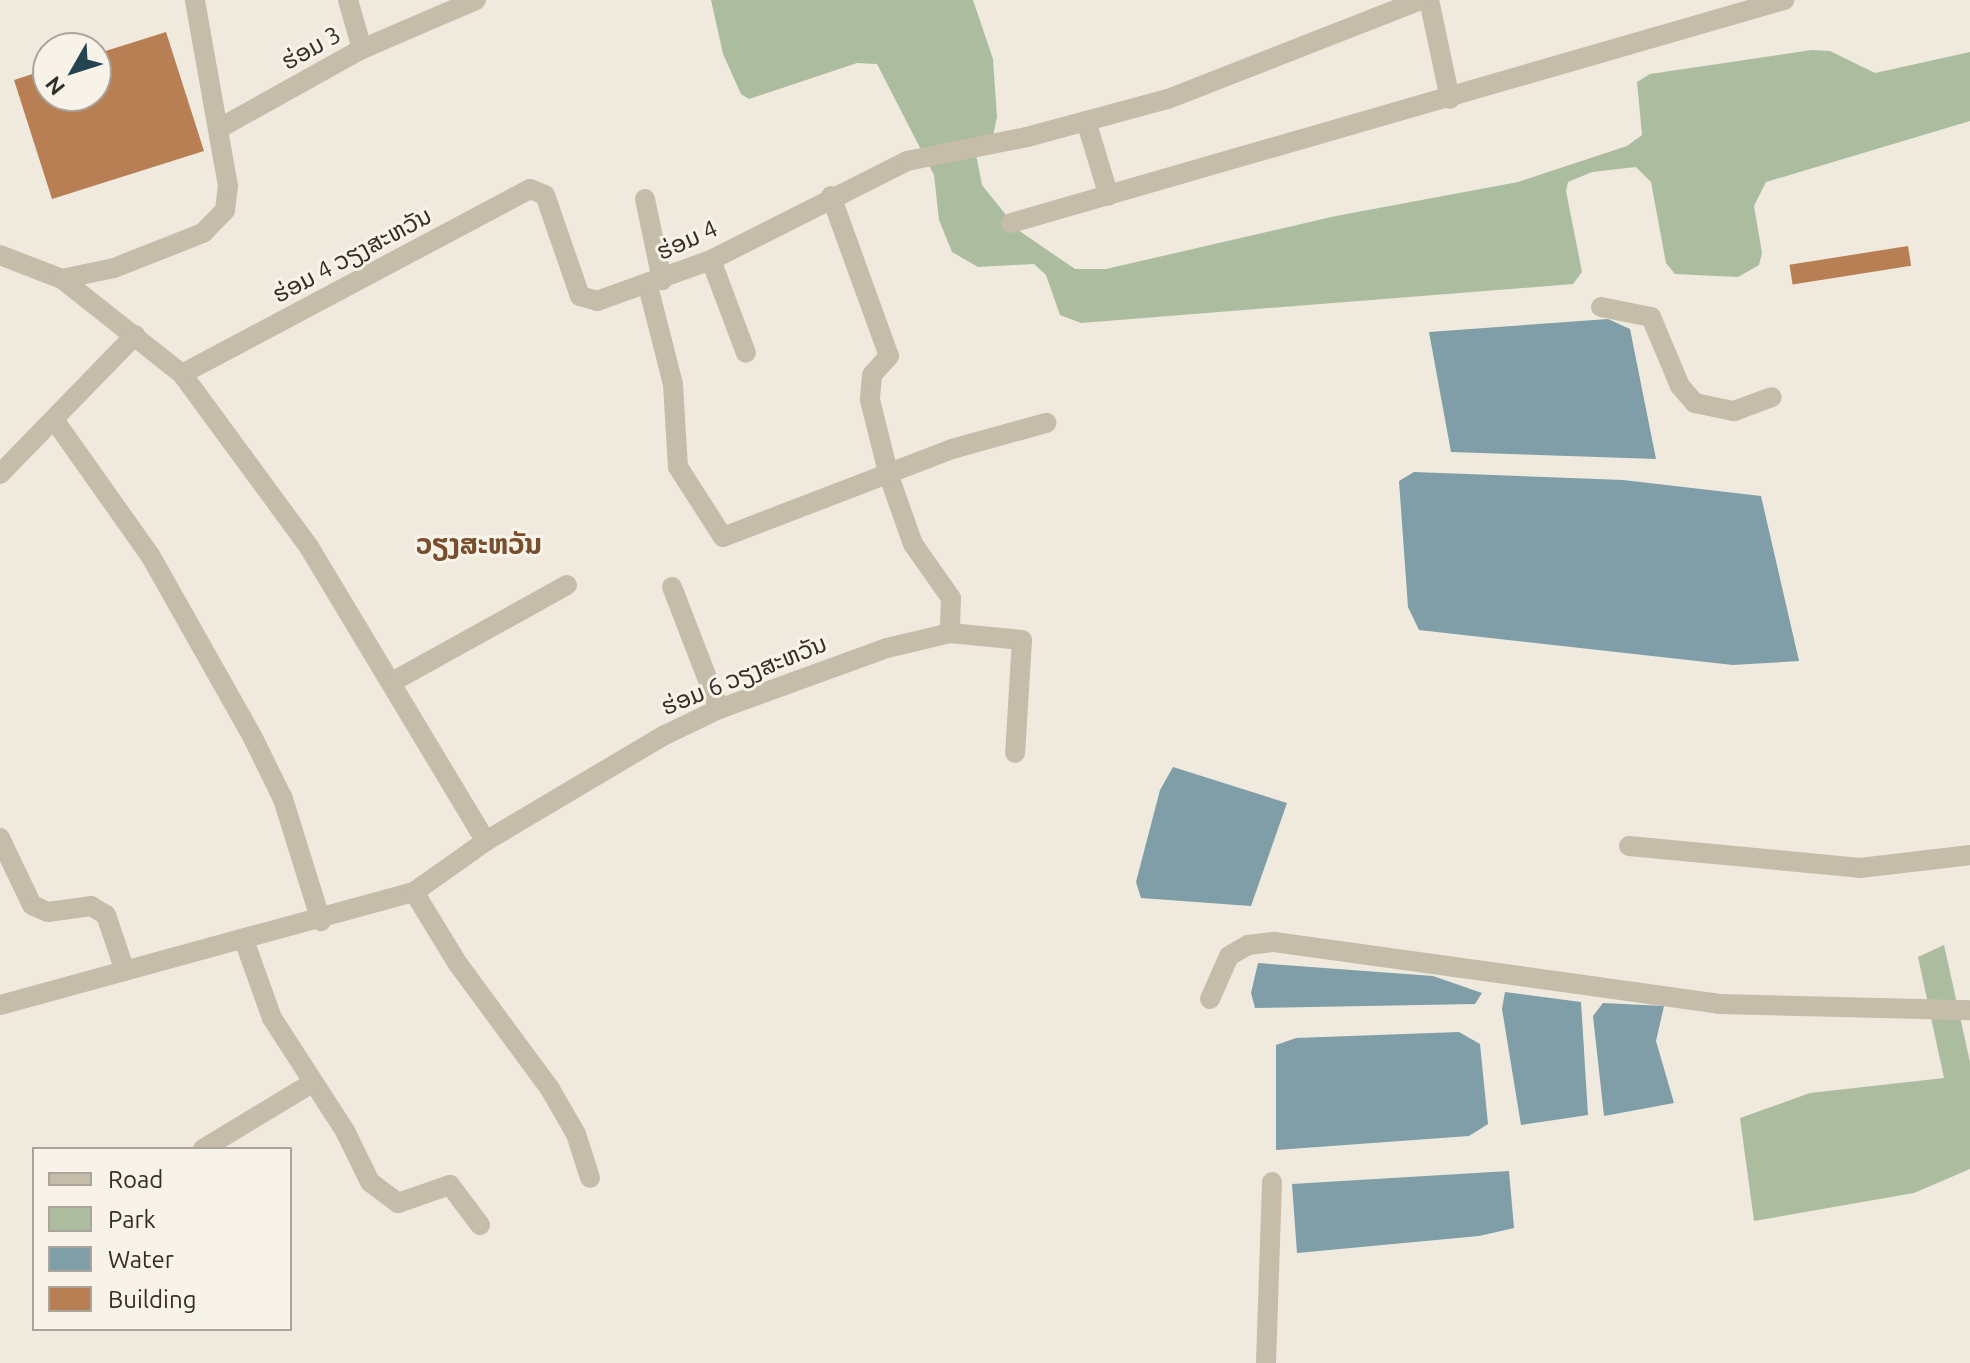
<!DOCTYPE html>
<meta charset="utf-8">
<style>
body{margin:0}
#map{position:relative;width:1970px;height:1363px;overflow:hidden;background:#efeadd;font-family:Ubuntu,"Noto Sans Lao",sans-serif}
div>[style]{position:absolute}
.green>*{inset:0;background:#acbc9f}
.water>*{inset:0;background:#7f9ea8}
.building>*{inset:0;background:#b77f53;transform-origin:0 0}
.minor>*{height:20px;margin:-10px;padding:0 10px;transform-origin:10px;border-radius:10px;background:#c5bcaa}
span{translate:-50% -50%;white-space:nowrap;text-align:center;line-height:1.15;-webkit-text-stroke:6px #f7f3e9;paint-order:stroke}
.street-label{font-size:24px;color:#342e29}
.quarter-label{font-size:28px;color:#794e2c;font-weight:700}
.legend{position:absolute;left:32px;top:1147px;width:260px;height:184px;box-sizing:border-box;background:#f7f3e9;border:2px solid #a9a49c;margin:0;padding:10px 14px;list-style:none;font-size:24px;color:#342e29}
.legend li{display:flex;align-items:center;gap:16px;height:40px}
.legend b{width:40px;border:2px solid #a9a49c}
.north{position:absolute;left:32px;top:32px;width:80px;height:80px;box-sizing:border-box;background:#f7f3e9;border:2px solid #a9a49c;border-radius:50%;rotate:231deg;font-size:22px;font-weight:700;line-height:32px;text-align:center;color:#342e29}
.north::after{content:'';display:block;margin:auto;width:28px;height:36px;background:#234450;clip-path:polygon(50% 0,100% 100%,50% 72%,0 100%)}
</style>
<div id="map">
<div class="green">
<div style="clip-path:polygon(711px 0,973px 0,993px 59px,997px 117px,993px 136px,976px 154px,982px 185px,1018px 230px,1075px 269px,1106px 269px,1336px 216px,1518px 182px,1627px 146px,1642px 135px,1637px 82px,1650px 74px,1812px 50px,1830px 51px,1875px 73px,1970px 52px,1970px 121px,1766px 182px,1754px 206px,1762px 253px,1759px 265px,1738px 277px,1675px 274px,1666px 263px,1651px 182px,1636px 167px,1592px 172px,1568px 182px,1566px 191px,1582px 272px,1573px 284px,1081px 323px,1060px 315px,1046px 275px,1034px 264px,978px 267px,952px 252px,939px 220px,934px 175px,877px 64px,857px 63px,749px 99px,741px 94px,723px 54px)"></div>
<div style="clip-path:polygon(1944px 945px,1970px 1062px,1970px 1169px,1914px 1193px,1754px 1221px,1740px 1118px,1810px 1093px,1944px 1078px,1918px 957px)"></div>
</div>
<div class="water">
<div style="clip-path:polygon(1608px 319px,1630px 329px,1656px 459px,1451px 452px,1429px 332px)"></div>
<div style="clip-path:polygon(1414px 472px,1623px 480px,1761px 496px,1799px 661px,1733px 665px,1419px 630px,1408px 607px,1399px 481px)"></div>
<div style="clip-path:polygon(1173px 767px,1287px 803px,1251px 906px,1141px 898px,1136px 882px,1160px 790px)"></div>
<div style="clip-path:polygon(1258px 963px,1433px 976px,1482px 993px,1475px 1004px,1255px 1008px,1251px 993px)"></div>
<div style="clip-path:polygon(1505px 992px,1581px 1002px,1588px 1115px,1521px 1125px,1502px 1009px)"></div>
<div style="clip-path:polygon(1603px 1003px,1664px 1006px,1656px 1041px,1674px 1103px,1604px 1116px,1593px 1016px)"></div>
<div style="clip-path:polygon(1459px 1032px,1480px 1044px,1488px 1124px,1469px 1136px,1276px 1150px,1276px 1045px,1296px 1038px)"></div>
<div style="clip-path:polygon(1509px 1171px,1514px 1228px,1479px 1236px,1297px 1253px,1292px 1184px)"></div>
</div>
<div class="building">
<div style="clip-path:polygon(166px 32px,204px 151px,52px 199px,14px 80px,48px 69px,48px 96px,96px 96px,96px 54px)"></div>
<div style="left:1908px;top:246px;width:20px;height:120px;rotate:81deg"></div>
</div>
<div class="minor">
<div style="left:348px;top:0;width:51px;rotate:74.1deg"></div>
<div style="left:1429px;top:0;width:101px;rotate:78deg"></div>
<div style="left:1086px;top:121px;width:78px;rotate:73deg"></div>
<div style="left:218px;top:129px;width:165px;rotate:-29.1deg"></div>
<div style="left:362px;top:49px;width:124px;rotate:-23.3deg"></div>
<div style="left:831px;top:196px;width:170px;rotate:70.1deg"></div>
<div style="left:889px;top:356px;width:25px;rotate:132deg"></div>
<div style="left:872px;top:375px;width:25px;rotate:95deg"></div>
<div style="left:870px;top:400px;width:78px;rotate:76deg"></div>
<div style="left:889px;top:476px;width:72px;rotate:70.6deg"></div>
<div style="left:913px;top:544px;width:66px;rotate:54.9deg"></div>
<div style="left:951px;top:598px;width:35px;rotate:92deg"></div>
<div style="left:645px;top:199px;width:83px;rotate:78.1deg"></div>
<div style="left:1011px;top:223px;width:805px;rotate:-16.09deg"></div>
<div style="left:0;top:255px;width:66px;rotate:21.2deg"></div>
<div style="left:62px;top:279px;width:153px;rotate:38.4deg"></div>
<div style="left:182px;top:374px;width:215px;rotate:53.7deg"></div>
<div style="left:309px;top:547px;width:343px;rotate:59deg"></div>
<div style="left:711px;top:260px;width:99px;rotate:69.4deg"></div>
<div style="left:62px;top:279px;width:53px;rotate:-11.9deg"></div>
<div style="left:114px;top:268px;width:96px;rotate:-21.5deg"></div>
<div style="left:203px;top:233px;width:32px;rotate:-46deg"></div>
<div style="left:225px;top:210px;width:24px;rotate:-83deg"></div>
<div style="left:228px;top:186px;width:189px;rotate:-100.1deg"></div>
<div style="left:648px;top:286px;width:101px;rotate:75.7deg"></div>
<div style="left:673px;top:384px;width:83px;rotate:86.6deg"></div>
<div style="left:678px;top:467px;width:83px;rotate:57.3deg"></div>
<div style="left:723px;top:537px;width:245px;rotate:-21deg"></div>
<div style="left:952px;top:449px;width:98px;rotate:-15.5deg"></div>
<div style="left:1601px;top:307px;width:51px;rotate:11.3deg"></div>
<div style="left:1651px;top:317px;width:75px;rotate:67.2deg"></div>
<div style="left:1680px;top:386px;width:23px;rotate:49deg"></div>
<div style="left:1695px;top:403px;width:40px;rotate:12deg"></div>
<div style="left:1734px;top:411px;width:40px;rotate:-20.2deg"></div>
<div style="left:182px;top:374px;width:394px;rotate:-28deg"></div>
<div style="left:530px;top:189px;width:16px;rotate:22deg"></div>
<div style="left:545px;top:195px;width:107px;rotate:70.9deg"></div>
<div style="left:580px;top:296px;width:18px;rotate:16deg"></div>
<div style="left:597px;top:301px;width:121px;rotate:-19.8deg"></div>
<div style="left:711px;top:260px;width:220px;rotate:-26.8deg"></div>
<div style="left:907px;top:161px;width:122px;rotate:-11.3deg"></div>
<div style="left:1027px;top:137px;width:146px;rotate:-15.1deg"></div>
<div style="left:1168px;top:99px;width:271px;rotate:-21.4deg"></div>
<div style="left:55px;top:421px;width:164px;rotate:54.7deg"></div>
<div style="left:150px;top:555px;width:210px;rotate:60.6deg"></div>
<div style="left:253px;top:738px;width:68px;rotate:63.8deg"></div>
<div style="left:283px;top:799px;width:128px;rotate:72.7deg"></div>
<div style="left:0;top:474px;width:194px;rotate:-45.8deg"></div>
<div style="left:672px;top:587px;width:131px;rotate:68.9deg"></div>
<div style="left:392px;top:682px;width:200px;rotate:-29deg"></div>
<div style="left:0;top:838px;width:74px;rotate:64.5deg"></div>
<div style="left:32px;top:905px;width:17px;rotate:24deg"></div>
<div style="left:48px;top:912px;width:43px;rotate:-7.9deg"></div>
<div style="left:91px;top:906px;width:17px;rotate:31deg"></div>
<div style="left:106px;top:915px;width:59px;rotate:71.3deg"></div>
<div style="left:1629px;top:846px;width:232px;rotate:5.4deg"></div>
<div style="left:1860px;top:868px;width:111px;rotate:-6.7deg"></div>
<div style="left:414px;top:892px;width:84px;rotate:58.6deg"></div>
<div style="left:458px;top:964px;width:155px;rotate:53.6deg"></div>
<div style="left:550px;top:1089px;width:52px;rotate:60deg"></div>
<div style="left:576px;top:1134px;width:46px;rotate:72.3deg"></div>
<div style="left:244px;top:940px;width:83px;rotate:70.3deg"></div>
<div style="left:272px;top:1018px;width:135px;rotate:57.1deg"></div>
<div style="left:345px;top:1131px;width:57px;rotate:63.9deg"></div>
<div style="left:370px;top:1182px;width:35px;rotate:37deg"></div>
<div style="left:398px;top:1203px;width:55px;rotate:-19.1deg"></div>
<div style="left:450px;top:1185px;width:50px;rotate:53.1deg"></div>
<div style="left:1210px;top:999px;width:47px;rotate:-66.2deg"></div>
<div style="left:1229px;top:956px;width:22px;rotate:-30deg"></div>
<div style="left:1248px;top:945px;width:26px;rotate:-7deg"></div>
<div style="left:1274px;top:942px;width:448px;rotate:7.9deg"></div>
<div style="left:1718px;top:1004px;width:252px;rotate:1.4deg"></div>
<div style="left:0;top:1005px;width:429px;rotate:-15.3deg"></div>
<div style="left:414px;top:892px;width:88px;rotate:-35.3deg"></div>
<div style="left:486px;top:841px;width:206px;rotate:-30.7deg"></div>
<div style="left:663px;top:736px;width:62px;rotate:-25.7deg"></div>
<div style="left:719px;top:709px;width:179px;rotate:-20deg"></div>
<div style="left:887px;top:648px;width:65px;rotate:-13.4deg"></div>
<div style="left:950px;top:633px;width:72px;rotate:5.6deg"></div>
<div style="left:1022px;top:640px;width:113px;rotate:93.5deg"></div>
<div style="left:203px;top:1149px;width:127px;rotate:-31.2deg"></div>
<div style="left:1266px;top:1363px;width:181px;rotate:-88.1deg"></div>
</div>
<div class="street-label">
<span style="left:311px;top:48px;rotate:-29deg">ຮ່ອມ 3</span>
<span style="left:687px;top:240px;rotate:-24deg">ຮ່ອມ 4</span>
<span style="left:352px;top:255px;rotate:-28deg">ຮ່ອມ 4 ວຽງສະຫວັນ</span>
<span style="left:744px;top:675px;rotate:-22deg">ຮ່ອມ 6 ວຽງສະຫວັນ</span>
</div>
<div class="quarter-label">
<span style="left:479px;top:544px">ວຽງສະຫວັນ</span>
</div>
<ul class="legend">
<li><b style="height:10px;background:#c5bcaa"></b>Road</li>
<li><b style="height:22px;background:#acbc9f"></b>Park</li>
<li><b style="height:22px;background:#7f9ea8"></b>Water</li>
<li><b style="height:22px;background:#b77f53"></b>Building</li>
</ul>
<div class="north">N</div>
</div>
